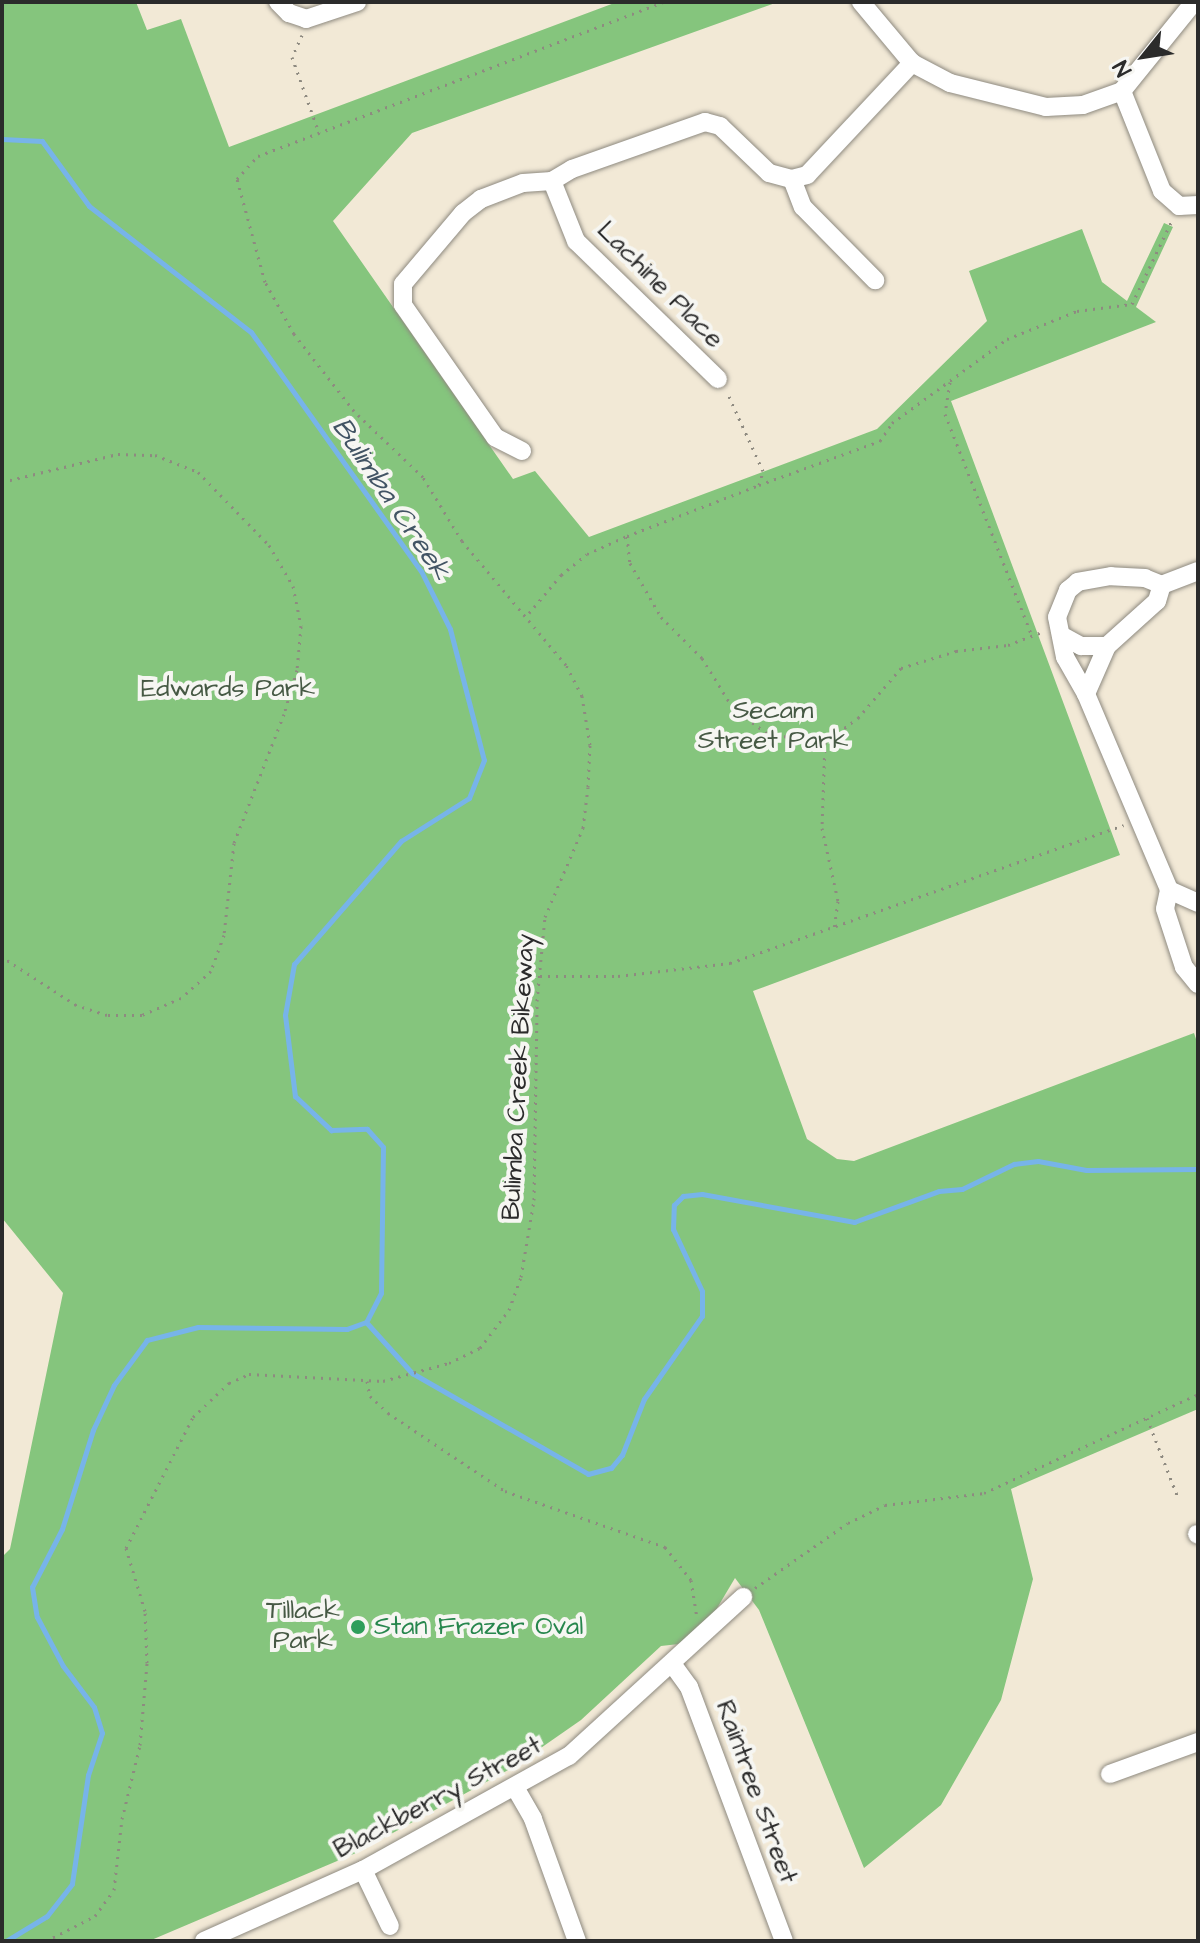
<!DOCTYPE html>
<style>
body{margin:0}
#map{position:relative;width:1200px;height:1943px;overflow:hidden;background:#f2e9d6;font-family:"Architects Daughter",sans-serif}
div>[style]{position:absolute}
.green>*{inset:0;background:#85c57d}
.stream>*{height:5px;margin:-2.5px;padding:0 2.5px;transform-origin:2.5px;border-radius:2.5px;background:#77b4e9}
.path>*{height:3px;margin-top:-1.5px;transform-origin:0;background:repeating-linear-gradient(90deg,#8e8a80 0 2px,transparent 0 8px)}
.roads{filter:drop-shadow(0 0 2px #8e8a80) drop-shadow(0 0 2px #8e8a80)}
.street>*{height:18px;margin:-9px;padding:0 9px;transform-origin:9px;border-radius:9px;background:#fff}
.dots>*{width:22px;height:22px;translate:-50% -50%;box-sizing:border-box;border:4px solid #f6f6f2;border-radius:50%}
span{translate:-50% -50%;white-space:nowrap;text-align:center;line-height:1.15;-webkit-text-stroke:8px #f6f6f2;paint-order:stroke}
.street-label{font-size:26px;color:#2b2b2b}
.park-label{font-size:26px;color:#465944}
.leisure-label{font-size:26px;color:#27864d}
.left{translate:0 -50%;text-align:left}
.water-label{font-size:28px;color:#425464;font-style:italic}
.frame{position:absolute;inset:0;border:4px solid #2b2b2b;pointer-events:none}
.north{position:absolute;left:1104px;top:16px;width:80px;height:80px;-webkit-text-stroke:6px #f6f6f2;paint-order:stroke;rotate:240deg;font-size:22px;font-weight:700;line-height:32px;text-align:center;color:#2b2b2b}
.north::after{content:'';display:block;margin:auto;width:28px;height:36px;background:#2b2b2b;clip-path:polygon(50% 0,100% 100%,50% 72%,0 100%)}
</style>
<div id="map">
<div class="green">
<div style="clip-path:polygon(2px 2px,136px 2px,147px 30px,181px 19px,229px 147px,617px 2px,778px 2px,412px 133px,333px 221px,513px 479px,535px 471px,589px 537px,877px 429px,987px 321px,969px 271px,1082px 229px,1102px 282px,1127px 301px,1164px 223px,1173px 227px,1136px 307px,1156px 322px,951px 401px,1120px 855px,753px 991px,807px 1139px,837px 1159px,854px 1161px,1194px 1033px,1198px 1045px,1198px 1409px,1011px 1489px,1033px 1579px,1001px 1700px,941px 1805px,864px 1868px,759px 1610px,735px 1578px,697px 1642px,661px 1646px,581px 1720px,512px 1768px,356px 1853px,149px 1941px,2px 1941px,2px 1557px,10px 1549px,63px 1293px,2px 1218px)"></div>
</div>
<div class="stream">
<div style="left:2px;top:139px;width:40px;rotate:2.9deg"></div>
<div style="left:42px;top:141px;width:80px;rotate:54.1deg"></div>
<div style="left:89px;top:206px;width:205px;rotate:37.9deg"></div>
<div style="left:251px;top:332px;width:293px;rotate:54.6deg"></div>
<div style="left:421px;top:571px;width:65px;rotate:63.4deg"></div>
<div style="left:450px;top:629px;width:135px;rotate:75.5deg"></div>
<div style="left:484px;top:760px;width:41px;rotate:111.5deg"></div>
<div style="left:469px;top:798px;width:80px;rotate:147.7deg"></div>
<div style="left:401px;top:841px;width:163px;rotate:131deg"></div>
<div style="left:294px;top:964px;width:52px;rotate:100deg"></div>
<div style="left:285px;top:1015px;width:82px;rotate:83deg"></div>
<div style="left:295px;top:1096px;width:50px;rotate:43.4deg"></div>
<div style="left:331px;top:1130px;width:36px;rotate:-2deg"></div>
<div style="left:367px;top:1129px;width:24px;rotate:48deg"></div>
<div style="left:383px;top:1147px;width:146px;rotate:90.8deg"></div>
<div style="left:381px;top:1293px;width:33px;rotate:117deg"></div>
<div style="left:366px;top:1322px;width:20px;rotate:160deg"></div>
<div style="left:347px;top:1329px;width:149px;rotate:-179.2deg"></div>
<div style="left:198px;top:1327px;width:53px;rotate:165.7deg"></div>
<div style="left:147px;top:1340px;width:56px;rotate:126.3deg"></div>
<div style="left:114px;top:1385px;width:50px;rotate:115deg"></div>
<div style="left:93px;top:1430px;width:104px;rotate:107.4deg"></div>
<div style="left:62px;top:1529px;width:65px;rotate:117.3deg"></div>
<div style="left:32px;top:1587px;width:30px;rotate:81deg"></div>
<div style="left:37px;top:1617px;width:55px;rotate:62deg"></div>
<div style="left:63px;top:1666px;width:51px;rotate:52.9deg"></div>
<div style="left:94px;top:1707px;width:27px;rotate:73deg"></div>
<div style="left:102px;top:1733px;width:44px;rotate:108.4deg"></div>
<div style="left:88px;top:1775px;width:110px;rotate:98.4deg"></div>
<div style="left:72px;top:1884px;width:41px;rotate:128deg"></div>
<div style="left:47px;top:1916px;width:48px;rotate:148.6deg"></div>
<div style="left:366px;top:1322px;width:69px;rotate:48deg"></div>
<div style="left:412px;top:1373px;width:203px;rotate:29.8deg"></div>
<div style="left:588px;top:1474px;width:24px;rotate:-15deg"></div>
<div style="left:611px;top:1468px;width:17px;rotate:-50deg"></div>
<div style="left:622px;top:1455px;width:60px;rotate:-68.6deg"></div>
<div style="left:644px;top:1399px;width:101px;rotate:-55.1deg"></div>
<div style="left:702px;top:1316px;width:25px;rotate:-90deg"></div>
<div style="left:702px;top:1291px;width:68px;rotate:-115.1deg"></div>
<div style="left:673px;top:1229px;width:24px;rotate:-88deg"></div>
<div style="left:674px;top:1205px;width:13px;rotate:-45deg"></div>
<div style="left:683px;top:1196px;width:19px;rotate:-6deg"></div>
<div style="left:702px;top:1194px;width:155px;rotate:10.4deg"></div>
<div style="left:854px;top:1222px;width:90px;rotate:-20deg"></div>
<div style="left:939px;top:1191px;width:23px;rotate:-5deg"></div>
<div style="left:962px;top:1189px;width:58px;rotate:-25.7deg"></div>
<div style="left:1014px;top:1164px;width:24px;rotate:-7deg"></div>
<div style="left:1038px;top:1161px;width:49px;rotate:10.6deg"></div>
<div style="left:1086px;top:1170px;width:112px;rotate:-0.5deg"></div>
</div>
<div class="path">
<div style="left:302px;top:35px;width:24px;rotate:114deg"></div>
<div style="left:292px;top:57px;width:81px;rotate:70.4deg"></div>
<div style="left:950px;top:382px;width:32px;rotate:99deg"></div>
<div style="left:945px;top:414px;width:238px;rotate:68.6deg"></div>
<div style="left:2px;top:482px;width:119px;rotate:-13.6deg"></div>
<div style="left:118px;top:454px;width:37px;rotate:2deg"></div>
<div style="left:155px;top:455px;width:46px;rotate:21.6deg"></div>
<div style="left:198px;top:472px;width:102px;rotate:45.8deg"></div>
<div style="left:269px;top:545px;width:48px;rotate:59.7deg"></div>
<div style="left:293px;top:586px;width:41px;rotate:78.7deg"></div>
<div style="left:301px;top:626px;width:44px;rotate:95.2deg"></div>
<div style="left:297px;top:670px;width:46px;rotate:106.5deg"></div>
<div style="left:284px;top:714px;width:138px;rotate:111.2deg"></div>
<div style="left:234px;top:843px;width:93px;rotate:96.2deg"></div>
<div style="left:224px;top:935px;width:38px;rotate:110deg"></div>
<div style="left:211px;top:971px;width:40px;rotate:138deg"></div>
<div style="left:181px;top:998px;width:43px;rotate:156.4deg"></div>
<div style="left:142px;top:1015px;width:35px;rotate:180deg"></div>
<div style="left:107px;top:1015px;width:33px;rotate:-162deg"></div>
<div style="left:76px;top:1005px;width:88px;rotate:-147deg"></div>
<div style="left:759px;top:485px;width:129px;rotate:-20deg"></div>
<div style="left:880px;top:441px;width:22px;rotate:-56deg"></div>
<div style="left:892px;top:423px;width:142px;rotate:-36.1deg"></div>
<div style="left:1007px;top:339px;width:75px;rotate:-21.8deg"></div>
<div style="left:1077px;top:311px;width:55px;rotate:-7.3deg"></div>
<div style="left:1132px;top:304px;width:93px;rotate:-64.5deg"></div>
<div style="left:627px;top:536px;width:142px;rotate:-21.1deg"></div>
<div style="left:759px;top:485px;width:15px;rotate:-74deg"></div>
<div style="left:763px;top:471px;width:87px;rotate:-114.5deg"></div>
<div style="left:529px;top:613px;width:50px;rotate:-49.9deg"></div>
<div style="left:561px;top:575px;width:33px;rotate:-39deg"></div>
<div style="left:587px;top:554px;width:44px;rotate:-24.2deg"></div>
<div style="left:627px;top:536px;width:27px;rotate:84deg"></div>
<div style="left:630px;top:563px;width:62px;rotate:60.1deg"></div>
<div style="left:661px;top:617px;width:58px;rotate:45deg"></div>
<div style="left:702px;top:658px;width:59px;rotate:58.2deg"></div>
<div style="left:733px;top:708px;width:44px;rotate:36.6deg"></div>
<div style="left:768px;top:734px;width:58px;rotate:8deg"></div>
<div style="left:825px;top:742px;width:41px;rotate:-36deg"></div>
<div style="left:858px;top:718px;width:66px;rotate:-49.3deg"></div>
<div style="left:901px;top:668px;width:58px;rotate:-17.2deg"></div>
<div style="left:956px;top:651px;width:52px;rotate:-6.6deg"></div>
<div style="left:1008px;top:645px;width:34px;rotate:-21deg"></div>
<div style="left:825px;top:742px;width:86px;rotate:92deg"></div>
<div style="left:822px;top:828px;width:75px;rotate:77.6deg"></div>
<div style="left:838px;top:901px;width:29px;rotate:98deg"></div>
<div style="left:540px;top:976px;width:78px"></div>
<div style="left:618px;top:976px;width:113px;rotate:-6.6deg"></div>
<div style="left:730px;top:963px;width:417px;rotate:-19.3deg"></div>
<div style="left:367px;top:1381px;width:15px;rotate:79deg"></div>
<div style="left:370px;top:1396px;width:25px;rotate:43deg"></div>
<div style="left:388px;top:1413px;width:141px;rotate:33.7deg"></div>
<div style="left:505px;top:1491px;width:170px;rotate:19.3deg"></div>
<div style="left:665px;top:1547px;width:42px;rotate:51.8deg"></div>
<div style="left:691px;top:1580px;width:38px;rotate:81deg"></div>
<div style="left:1147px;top:1418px;width:83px;rotate:68.7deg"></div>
<div style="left:755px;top:1588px;width:113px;rotate:-35deg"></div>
<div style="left:848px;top:1523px;width:41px;rotate:-25.9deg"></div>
<div style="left:885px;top:1505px;width:100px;rotate:-6.9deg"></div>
<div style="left:984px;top:1493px;width:236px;rotate:-24.8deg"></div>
<div style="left:46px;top:1941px;width:55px;rotate:-27deg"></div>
<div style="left:95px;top:1916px;width:32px;rotate:-54deg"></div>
<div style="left:114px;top:1890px;width:71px;rotate:-83.6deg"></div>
<div style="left:122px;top:1819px;width:76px;rotate:-76.3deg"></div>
<div style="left:140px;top:1745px;width:82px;rotate:-85.1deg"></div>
<div style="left:147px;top:1663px;width:52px;rotate:-92.2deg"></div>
<div style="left:145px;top:1611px;width:66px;rotate:-106.8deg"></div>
<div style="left:126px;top:1548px;width:147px;rotate:-62.9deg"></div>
<div style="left:193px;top:1417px;width:50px;rotate:-43.4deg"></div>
<div style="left:229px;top:1383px;width:22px;rotate:-24deg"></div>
<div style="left:249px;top:1374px;width:134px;rotate:3deg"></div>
<div style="left:383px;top:1381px;width:68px;rotate:-15.3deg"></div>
<div style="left:449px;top:1363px;width:34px;rotate:-26deg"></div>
<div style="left:480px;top:1348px;width:48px;rotate:-52.7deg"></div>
<div style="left:509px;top:1310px;width:35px;rotate:-70deg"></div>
<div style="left:521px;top:1277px;width:78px;rotate:-80.4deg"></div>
<div style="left:534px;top:1200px;width:199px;rotate:-89.1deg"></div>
<div style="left:537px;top:1001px;width:84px;rotate:-84.6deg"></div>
<div style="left:545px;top:917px;width:97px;rotate:-66.9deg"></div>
<div style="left:583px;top:828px;width:41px;rotate:-83deg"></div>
<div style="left:588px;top:787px;width:42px;rotate:-87.3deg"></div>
<div style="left:590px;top:745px;width:50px;rotate:-99.3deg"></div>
<div style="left:582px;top:696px;width:35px;rotate:-117deg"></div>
<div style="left:566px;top:665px;width:162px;rotate:-130deg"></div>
<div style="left:462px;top:541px;width:75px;rotate:-121.4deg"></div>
<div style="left:423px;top:477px;width:95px;rotate:-136.3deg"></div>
<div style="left:354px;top:411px;width:98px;rotate:-127.9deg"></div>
<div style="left:294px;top:334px;width:60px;rotate:-119.1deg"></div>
<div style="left:265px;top:282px;width:107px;rotate:-105.2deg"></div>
<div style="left:237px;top:179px;width:31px;rotate:-48deg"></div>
<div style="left:258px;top:156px;width:434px;rotate:-20.8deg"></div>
</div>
<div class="roads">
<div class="street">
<div style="left:278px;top:2px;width:16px;rotate:45deg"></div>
<div style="left:289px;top:13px;width:18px;rotate:19deg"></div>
<div style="left:306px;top:19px;width:54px;rotate:-18.4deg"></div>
<div style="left:861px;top:2px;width:80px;rotate:50.1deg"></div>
<div style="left:912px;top:63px;width:43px;rotate:27.8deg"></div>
<div style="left:950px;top:83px;width:99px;rotate:14deg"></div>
<div style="left:1046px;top:107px;width:37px;rotate:-3deg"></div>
<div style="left:1083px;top:105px;width:41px;rotate:-19.7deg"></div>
<div style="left:1122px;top:91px;width:114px;rotate:-51deg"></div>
<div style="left:1122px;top:91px;width:108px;rotate:68.2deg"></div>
<div style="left:1162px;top:191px;width:23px;rotate:41deg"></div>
<div style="left:1179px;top:206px;width:19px;rotate:-3deg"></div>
<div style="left:792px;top:179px;width:30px;rotate:69deg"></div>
<div style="left:803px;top:207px;width:103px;rotate:45.4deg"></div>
<div style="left:552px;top:181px;width:65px;rotate:68.2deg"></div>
<div style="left:576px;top:241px;width:198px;rotate:44.2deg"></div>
<div style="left:522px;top:451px;width:30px;rotate:-153deg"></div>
<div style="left:495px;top:437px;width:161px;rotate:-124.9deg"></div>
<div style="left:403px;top:305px;width:21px;rotate:-90deg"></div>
<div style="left:403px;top:284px;width:93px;rotate:-49.8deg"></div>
<div style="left:463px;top:213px;width:23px;rotate:-38deg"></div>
<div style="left:481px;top:199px;width:45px;rotate:-20.9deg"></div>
<div style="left:523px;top:183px;width:29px;rotate:-4deg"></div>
<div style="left:552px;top:181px;width:23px;rotate:-31deg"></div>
<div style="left:572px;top:169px;width:141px;rotate:-19.5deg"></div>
<div style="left:705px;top:122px;width:16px;rotate:15deg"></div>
<div style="left:720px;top:126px;width:68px;rotate:43.8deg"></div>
<div style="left:769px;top:173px;width:24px;rotate:15deg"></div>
<div style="left:792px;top:179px;width:16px;rotate:-15deg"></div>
<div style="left:807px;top:175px;width:154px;rotate:-46.8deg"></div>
<div style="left:1198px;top:571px;width:39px;rotate:159deg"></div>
<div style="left:1162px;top:585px;width:18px;rotate:-158deg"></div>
<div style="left:1145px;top:578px;width:34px;rotate:-177deg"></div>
<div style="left:1111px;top:576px;width:34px;rotate:170deg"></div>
<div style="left:1078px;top:582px;width:13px;rotate:141deg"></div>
<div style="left:1068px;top:590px;width:29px;rotate:112deg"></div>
<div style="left:1057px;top:617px;width:41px;rotate:78.7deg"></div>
<div style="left:1065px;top:657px;width:43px;rotate:60.4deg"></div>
<div style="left:1086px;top:694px;width:213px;rotate:67deg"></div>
<div style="left:1169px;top:890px;width:19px;rotate:102deg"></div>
<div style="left:1165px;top:909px;width:61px;rotate:71.9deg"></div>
<div style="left:1184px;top:967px;width:22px;rotate:51deg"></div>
<div style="left:1061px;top:635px;width:23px;rotate:29deg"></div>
<div style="left:1081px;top:646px;width:26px"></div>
<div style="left:1086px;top:694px;width:52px;rotate:-66.4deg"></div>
<div style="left:1107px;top:646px;width:67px;rotate:-42deg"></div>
<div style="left:1157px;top:601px;width:17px;rotate:-73deg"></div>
<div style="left:1169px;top:890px;width:32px;rotate:24deg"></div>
<div style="left:1197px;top:1534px;width:1px;rotate:45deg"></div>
<div style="left:673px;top:1665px;width:27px;rotate:54deg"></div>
<div style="left:689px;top:1687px;width:271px;rotate:69.5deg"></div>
<div style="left:1110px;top:1774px;width:94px;rotate:-20deg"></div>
<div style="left:516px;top:1789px;width:34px;rotate:60deg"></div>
<div style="left:533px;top:1819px;width:130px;rotate:70.2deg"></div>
<div style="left:363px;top:1870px;width:62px;rotate:64.3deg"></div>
<div style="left:204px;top:1941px;width:174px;rotate:-24.1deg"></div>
<div style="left:363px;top:1870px;width:235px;rotate:-29deg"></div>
<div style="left:569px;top:1756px;width:236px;rotate:-42.4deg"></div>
</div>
</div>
<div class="dots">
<div style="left:358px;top:1627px;background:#2e9e5b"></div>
</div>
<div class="street-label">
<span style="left:660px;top:285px;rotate:45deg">Lachine Place</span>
<span style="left:519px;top:1077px;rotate:-87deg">Bulimba Creek Bikeway</span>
<span style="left:756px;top:1792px;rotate:70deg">Raintree Street</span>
<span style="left:438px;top:1798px;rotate:-28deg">Blackberry Street</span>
</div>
<div class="park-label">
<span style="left:228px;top:689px">Edwards Park</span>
<span style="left:773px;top:726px">Secam<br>Street Park</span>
<span style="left:303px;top:1626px">Tillack<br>Park</span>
</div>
<div class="leisure-label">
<span class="left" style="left:374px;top:1627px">Stan Frazer Oval</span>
</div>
<div class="water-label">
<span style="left:391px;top:499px;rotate:56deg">Bulimba Creek</span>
</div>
<div class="frame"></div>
<div class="north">N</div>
</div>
